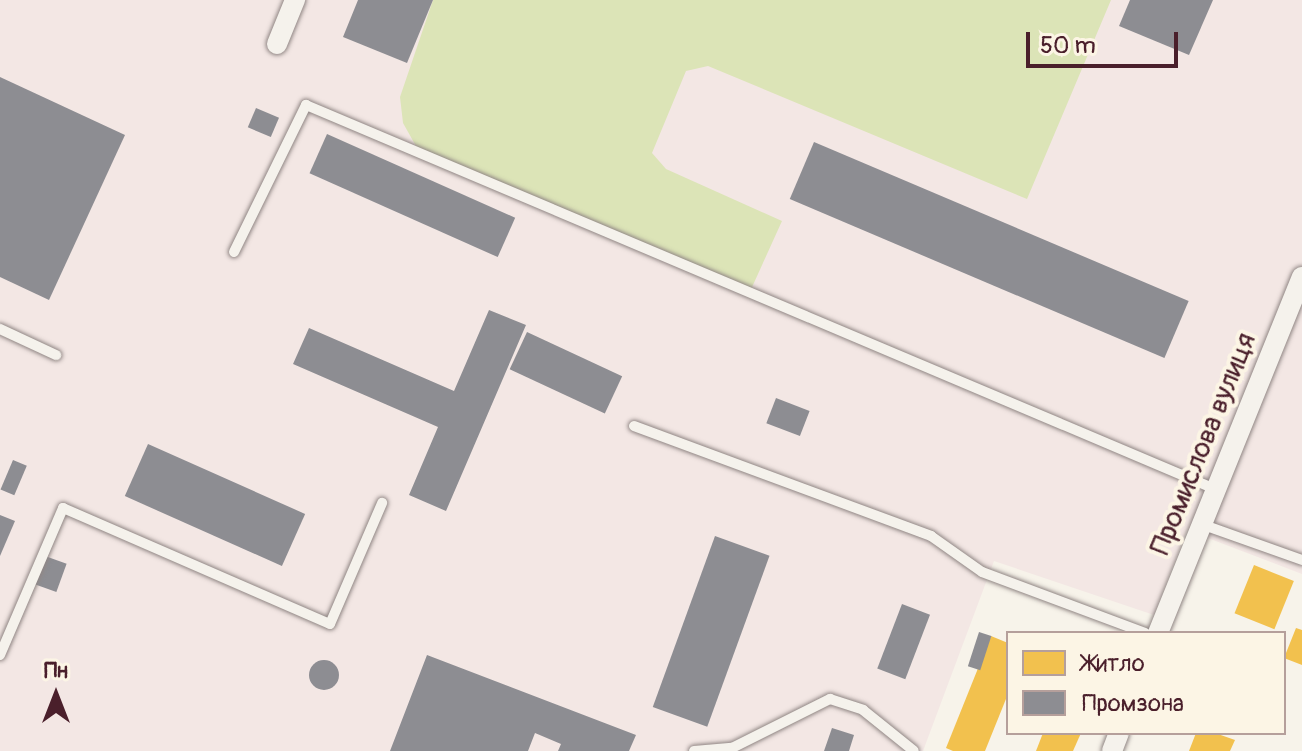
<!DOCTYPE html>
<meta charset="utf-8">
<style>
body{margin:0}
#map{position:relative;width:1302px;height:751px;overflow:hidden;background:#f7f3ea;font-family:Pangolin,sans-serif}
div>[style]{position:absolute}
.built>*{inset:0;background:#f3e7e4}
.green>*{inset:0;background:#dce4b7}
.homes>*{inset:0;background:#f2c14e;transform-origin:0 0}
.industry>*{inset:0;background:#8d8d92;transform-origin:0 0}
.round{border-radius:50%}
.roads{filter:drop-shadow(0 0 2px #908684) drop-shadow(0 0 2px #908684)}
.lane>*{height:10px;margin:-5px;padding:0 5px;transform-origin:5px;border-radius:5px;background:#f5f2ec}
.street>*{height:20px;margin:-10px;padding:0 10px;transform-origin:10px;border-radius:10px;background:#f5f2ec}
span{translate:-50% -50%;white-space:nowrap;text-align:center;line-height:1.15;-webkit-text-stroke:8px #fcf5e5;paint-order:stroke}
.street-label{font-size:28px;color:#4a1f2b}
.legend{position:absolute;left:1006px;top:631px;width:280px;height:104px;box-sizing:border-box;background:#fcf5e5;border:2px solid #b59f9b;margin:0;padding:10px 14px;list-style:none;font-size:24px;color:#4a1f2b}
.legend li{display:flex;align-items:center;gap:16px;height:40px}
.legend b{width:40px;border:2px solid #b59f9b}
.north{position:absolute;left:16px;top:655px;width:80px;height:80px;-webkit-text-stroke:6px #fcf5e5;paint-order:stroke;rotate:0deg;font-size:22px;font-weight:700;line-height:32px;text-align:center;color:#4a1f2b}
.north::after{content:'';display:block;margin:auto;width:28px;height:36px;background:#4a1f2b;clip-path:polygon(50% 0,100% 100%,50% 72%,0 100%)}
.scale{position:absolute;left:1026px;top:32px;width:152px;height:36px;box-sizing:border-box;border:4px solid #4a1f2b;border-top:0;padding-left:10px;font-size:24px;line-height:28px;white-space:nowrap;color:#4a1f2b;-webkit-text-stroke:6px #fcf5e5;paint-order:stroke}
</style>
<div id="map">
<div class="built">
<div style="clip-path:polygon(0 0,1302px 0,1302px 574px,1187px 530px,1154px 615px,994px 561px,923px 751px,0 751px)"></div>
</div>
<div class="green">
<div style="clip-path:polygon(433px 0,1111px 0,1027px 199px,708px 66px,686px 71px,652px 153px,666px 169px,782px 221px,748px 296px,421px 155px,403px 123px,400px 97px)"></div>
</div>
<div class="homes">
<div style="left:1254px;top:565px;width:43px;height:52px;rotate:22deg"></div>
<div style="clip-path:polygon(1296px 628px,1302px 630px,1302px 665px,1284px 658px)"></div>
<div style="clip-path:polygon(991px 636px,1008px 643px,1008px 694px,985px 751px,953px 751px,946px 748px)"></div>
<div style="clip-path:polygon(1043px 733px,1081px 733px,1073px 751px,1036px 751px)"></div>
<div style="clip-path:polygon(1196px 733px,1215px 733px,1235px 740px,1230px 751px,1189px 751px)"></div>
</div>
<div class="industry">
<div style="clip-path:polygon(358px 0,433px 0,407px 63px,343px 37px)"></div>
<div style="clip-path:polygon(1130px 0,1213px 0,1189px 55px,1119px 26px)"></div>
<div style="clip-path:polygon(0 77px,125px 135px,49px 300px,0 277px)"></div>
<div style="left:256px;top:108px;width:25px;height:21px;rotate:23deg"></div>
<div style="left:327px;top:134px;width:206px;height:43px;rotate:24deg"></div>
<div style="left:814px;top:142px;width:407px;height:62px;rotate:23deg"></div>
<div style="clip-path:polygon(489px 310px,526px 325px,446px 511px,409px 495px,438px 427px,293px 364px,309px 328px,454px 391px)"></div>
<div style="left:527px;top:332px;width:105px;height:41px;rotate:25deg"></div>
<div style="left:776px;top:398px;width:36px;height:27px;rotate:21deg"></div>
<div style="left:148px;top:444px;width:172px;height:57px;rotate:24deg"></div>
<div style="left:13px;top:460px;width:15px;height:32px;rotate:23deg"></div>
<div style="clip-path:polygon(0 515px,15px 521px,0 556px)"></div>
<div style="left:715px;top:536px;width:58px;height:182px;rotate:20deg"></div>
<div style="left:45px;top:556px;width:23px;height:30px;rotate:20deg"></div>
<div style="left:902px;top:604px;width:30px;height:69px;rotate:21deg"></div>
<div style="left:979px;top:632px;width:13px;height:36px;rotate:18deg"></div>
<div style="clip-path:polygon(427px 655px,636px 735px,629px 751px,558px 751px,561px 744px,535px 733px,528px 751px,390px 751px)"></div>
<div class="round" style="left:309px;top:660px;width:30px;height:30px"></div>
<div style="clip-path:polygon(832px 728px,854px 735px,849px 751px,824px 751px)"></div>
</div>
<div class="roads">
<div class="lane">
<div style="left:234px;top:252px;width:164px;rotate:-63.9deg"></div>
<div style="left:306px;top:105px;width:987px;rotate:22.9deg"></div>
<div style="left:0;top:329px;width:62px;rotate:24.9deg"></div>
<div style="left:634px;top:426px;width:317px;rotate:20.3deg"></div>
<div style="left:931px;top:536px;width:62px;rotate:35.2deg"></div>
<div style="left:982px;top:572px;width:174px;rotate:20.5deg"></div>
<div style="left:1201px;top:524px;width:107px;rotate:19.6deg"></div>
<div style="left:0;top:655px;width:160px;rotate:-66.8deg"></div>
<div style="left:63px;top:508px;width:291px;rotate:23.5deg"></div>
<div style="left:330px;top:624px;width:132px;rotate:-66.7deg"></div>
<div style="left:694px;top:751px;width:38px;rotate:-5deg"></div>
<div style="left:732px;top:748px;width:110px;rotate:-26.6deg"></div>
<div style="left:830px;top:699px;width:35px;rotate:18deg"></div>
<div style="left:863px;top:710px;width:65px;rotate:38.8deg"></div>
</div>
<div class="street">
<div style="left:277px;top:44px;width:48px;rotate:-67.8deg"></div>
<div style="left:1158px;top:633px;width:384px;rotate:-68deg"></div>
<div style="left:1112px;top:751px;width:19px;rotate:-69deg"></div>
</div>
</div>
<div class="street-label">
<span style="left:1204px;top:444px;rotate:-68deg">Промислова вулиця</span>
</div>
<ul class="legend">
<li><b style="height:22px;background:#f2c14e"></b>Житло</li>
<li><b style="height:22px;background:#8d8d92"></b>Промзона</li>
</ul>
<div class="north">Пн</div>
<div class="scale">50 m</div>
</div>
